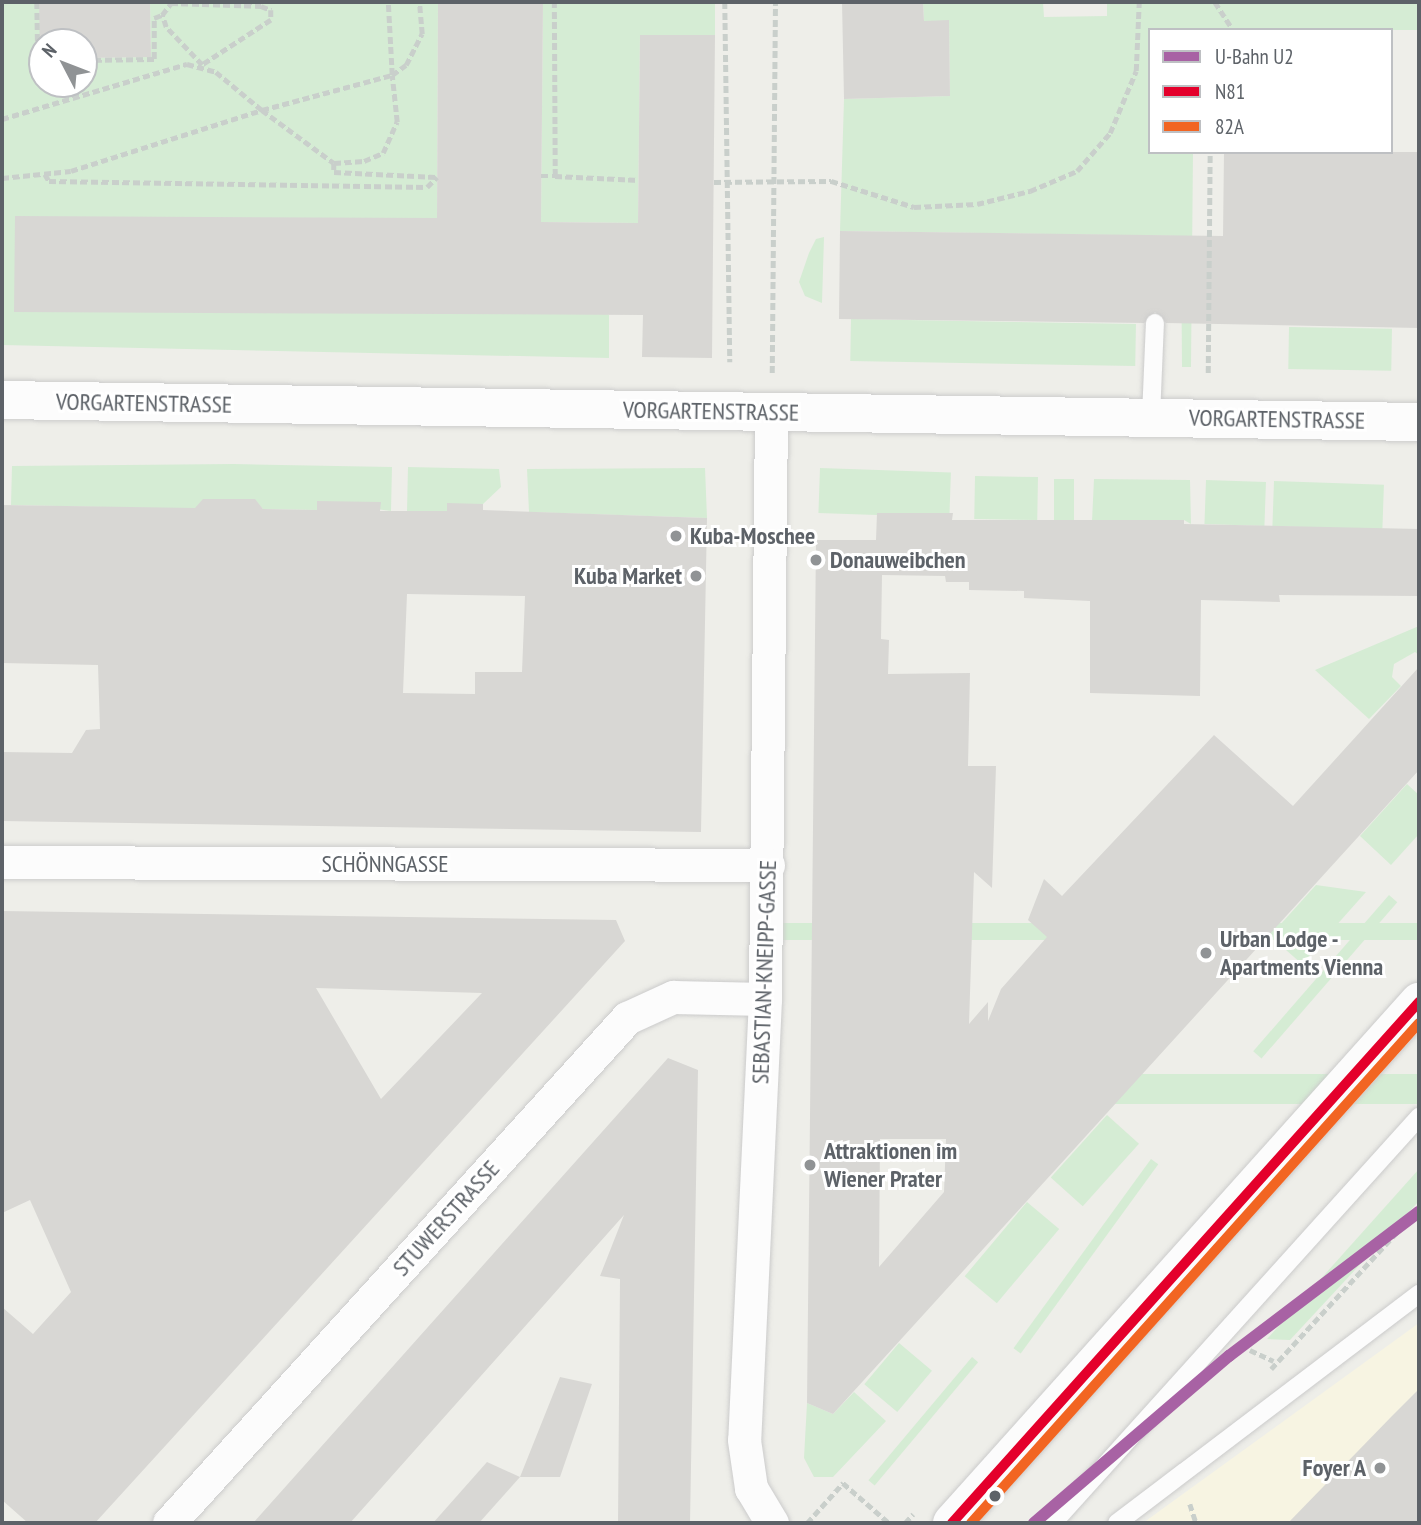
<!DOCTYPE html>
<meta charset="utf-8">
<style>
body{margin:0}
#map{position:relative;width:1421px;height:1525px;overflow:hidden;background:#eeeee9;font-family:"PT Sans Narrow",sans-serif}
div>[style]{position:absolute}
.commercial>*{inset:0;background:#f7f4e2}
.green>*{inset:0;background:#d5ecd4;transform-origin:0 0}
.building>*{inset:0;background:#d8d7d4}
.path>*{height:4.5px;margin-top:-2.25px;transform-origin:0;background:repeating-linear-gradient(90deg,#c9cfcb 0 7px,transparent 0 10.5px)}
.roads{filter:drop-shadow(0 0 2px #cbcbcb) drop-shadow(0 0 2px #cbcbcb)}
.service>*{height:18px;margin:-9px;padding:0 9px;transform-origin:9px;border-radius:9px;background:#fcfcfc}
.minor>*{height:33px;margin:-16.5px;padding:0 16.5px;transform-origin:16.5px;border-radius:16.5px;background:#fcfcfc}
.tertiary>*{height:38px;margin:-19px;padding:0 19px;transform-origin:19px;border-radius:19px;background:#fcfcfc}
.secondary>*{height:38px;margin:-19px;padding:0 19px;transform-origin:19px;border-radius:19px;background:#fcfcfc}
.bus-1>*{height:10px;margin:-5px;padding:0 5px;transform-origin:5px;border-radius:5px;background:#e4002b}
.bus-2>*{height:10px;margin:-5px;padding:0 5px;transform-origin:5px;border-radius:5px;background:#f26522}
.metro-1>*{height:12px;margin:-6px;padding:0 6px;transform-origin:6px;border-radius:6px;background:#a862a4}
.dots>*{width:19px;height:19px;translate:-50% -50%;box-sizing:border-box;border:4px solid #fff;border-radius:50%}
span{translate:-50% -50%;white-space:nowrap;text-align:center;line-height:1.15;-webkit-text-stroke:6px #fff;paint-order:stroke}
.street-label{font-size:24px;color:#5d6268}
.poi-label{font-size:24px;color:#5d6268;font-weight:700}
.left{translate:0 -50%;text-align:left}
.right{translate:-100% -50%;text-align:right}
.frame{position:absolute;inset:0;border:4px solid #5d6268;pointer-events:none}
.legend{position:absolute;left:1148px;top:28px;width:245px;height:126px;box-sizing:border-box;background:#fff;border:2px solid #bec0c3;margin:0;padding:9px 12px;list-style:none;font-size:21px;color:#5d6268}
.legend li{display:flex;align-items:center;gap:14px;height:35px}
.legend b{width:35px;border:2px solid #bec0c3}
.north{position:absolute;left:28px;top:28px;width:70px;height:70px;box-sizing:border-box;background:#fff;border:2px solid #bec0c3;border-radius:50%;rotate:312deg;font-size:19px;font-weight:700;line-height:28px;text-align:center;color:#5d6268}
.north::after{content:'';display:block;margin:auto;width:24px;height:32px;background:#909395;clip-path:polygon(50% 0,100% 100%,50% 72%,0 100%)}
</style>
<div id="map">
<div class="commercial">
<div style="clip-path:polygon(1419px 1323px,1419px 1523px,1143px 1523px)"></div>
</div>
<div class="green">
<div style="clip-path:polygon(2px 2px,39px 2px,42px 84px,84px 84px,84px 58px,151px 57px,150px 2px,438px 2px,437px 218px,609px 315px,609px 358px,2px 345px)"></div>
<div style="clip-path:polygon(543px 2px,715px 2px,715px 35px,640px 35px,638px 223px,541px 222px)"></div>
<div style="clip-path:polygon(923px 2px,1043px 2px,1044px 17px,1107px 16px,1107px 2px,1419px 2px,1419px 30px,1150px 30px,1150px 152px,1193px 152px,1191px 367px,1182px 367px,1181px 236px,840px 231px,844px 99px,950px 96px,949px 21px,924px 21px)"></div>
<div style="clip-path:polygon(824px 237px,822px 303px,805px 296px,799px 282px,809px 253px,816px 239px)"></div>
<div style="left:851px;top:319px;width:285px;height:42px;rotate:1deg"></div>
<div style="left:1289px;top:327px;width:103px;height:42px;rotate:1deg"></div>
<div style="clip-path:polygon(234px 464px,392px 467px,391px 511px,317px 501px,317px 510px,263px 509px,254px 499px,204px 499px,195px 509px,11px 505px,12px 466px)"></div>
<div style="clip-path:polygon(408px 467px,499px 469px,501px 487px,483px 504px,447px 504px,447px 511px,407px 511px)"></div>
<div style="clip-path:polygon(705px 468px,707px 518px,529px 512px,527px 469px)"></div>
<div style="left:820px;top:468px;width:131px;height:45px;rotate:2deg"></div>
<div style="left:975px;top:476px;width:63px;height:43px;rotate:1deg"></div>
<div style="left:1054px;top:479px;width:20px;height:41px"></div>
<div style="clip-path:polygon(1094px 479px,1190px 480px,1191px 524px,1184px 520px,1092px 521px)"></div>
<div style="left:1206px;top:480px;width:60px;height:44px;rotate:2deg"></div>
<div style="left:1274px;top:481px;width:110px;height:45px;rotate:2deg"></div>
<div style="clip-path:polygon(1419px 626px,1419px 655px,1415px 652px,1394px 664px,1392px 677px,1401px 686px,1369px 719px,1315px 670px)"></div>
<div style="clip-path:polygon(1407px 784px,1419px 795px,1419px 834px,1391px 865px,1360px 836px)"></div>
<div style="clip-path:polygon(1316px 885px,1366px 892px,1302px 964px,1270px 936px)"></div>
<div style="left:1389px;top:895px;width:11px;height:207px;rotate:41deg"></div>
<div style="left:1419px;top:923px;width:17px;height:661px;rotate:90deg"></div>
<div style="left:1419px;top:1074px;width:30px;height:524px;rotate:90deg"></div>
<div style="left:1107px;top:1115px;width:43px;height:84px;rotate:42deg"></div>
<div style="left:1151px;top:1159px;width:9px;height:234px;rotate:36deg"></div>
<div style="clip-path:polygon(1419px 1169px,1419px 1201px,1290px 1340px,1267px 1339px)"></div>
<div style="left:1027px;top:1202px;width:42px;height:97px;rotate:40deg"></div>
<div style="left:899px;top:1343px;width:43px;height:54px;rotate:40deg"></div>
<div style="left:972px;top:1357px;width:8px;height:161px;rotate:40deg"></div>
<div style="clip-path:polygon(854px 1392px,886px 1421px,833px 1477px,814px 1477px,804px 1458px,807px 1403px,833px 1414px)"></div>
</div>
<div class="building">
<div style="clip-path:polygon(39px 2px,150px 2px,151px 57px,84px 58px,84px 42px,42px 42px,40px 59px)"></div>
<div style="clip-path:polygon(438px 2px,543px 2px,541px 222px,638px 223px,640px 35px,715px 35px,712px 358px,642px 357px,643px 315px,14px 312px,15px 216px,437px 218px)"></div>
<div style="clip-path:polygon(842px 2px,923px 2px,924px 21px,949px 20px,950px 96px,844px 99px)"></div>
<div style="clip-path:polygon(1224px 152px,1419px 152px,1419px 328px,1166px 323px,1155px 312px,1144px 323px,839px 319px,840px 231px,1223px 236px)"></div>
<div style="clip-path:polygon(evenodd,203px 499px,255px 499px,263px 509px,317px 510px,317px 501px,381px 502px,380px 511px,447px 511px,447px 503px,483px 504px,483px 510px,707px 518px,701px 832px,2px 821px,2px 752px,72px 753px,86px 730px,100px 729px,98px 665px,2px 663px,2px 505px,195px 508px,203px 499px,407px 594px,525px 596px,522px 672px,475px 672px,475px 694px,403px 693px,407px 594px)"></div>
<div style="clip-path:polygon(evenodd,877px 513px,953px 513px,952px 520px,1184px 520px,1184px 524px,1419px 529px,1419px 596px,1279px 595px,1280px 602px,1201px 600px,1200px 696px,1090px 693px,1090px 601px,1024px 598px,1024px 591px,969px 590px,969px 582px,946px 582px,945px 576px,882px 575px,881px 639px,889px 640px,888px 674px,970px 673px,968px 766px,996px 766px,992px 888px,974px 872px,969px 1024px,988px 1002px,988px 1021px,1001px 989px,1047px 937px,1028px 920px,1044px 879px,1062px 896px,1214px 735px,1293px 806px,1419px 667px,1419px 770px,833px 1414px,807px 1403px,816px 540px,876px 540px,877px 513px,880px 1139px,946px 1139px,944px 1192px,879px 1267px,880px 1139px)"></div>
<div style="clip-path:polygon(evenodd,2px 911px,616px 920px,625px 941px,95px 1523px,28px 1523px,2px 1500px,2px 1307px,33px 1334px,71px 1292px,30px 1200px,2px 1213px,2px 911px,316px 988px,482px 993px,381px 1099px,316px 988px)"></div>
<div style="clip-path:polygon(668px 1058px,698px 1070px,690px 1523px,618px 1523px,620px 1279px,600px 1276px,624px 1215px,350px 1523px,253px 1523px)"></div>
<div style="clip-path:polygon(560px 1377px,592px 1384px,560px 1477px,520px 1477px)"></div>
<div style="clip-path:polygon(1419px 1389px,1419px 1523px,1288px 1523px,1392px 1416px)"></div>
<div style="clip-path:polygon(487px 1462px,520px 1477px,479px 1523px,433px 1523px)"></div>
</div>
<div class="path">
<div style="left:37px;top:2px;width:58px;rotate:89deg"></div>
<div style="left:38px;top:60px;width:4px"></div>
<div style="left:725px;top:2px;width:360px;rotate:89.2deg"></div>
<div style="left:1215px;top:2px;width:31px;rotate:57deg"></div>
<div style="left:171px;top:3px;width:90px;rotate:1.9deg"></div>
<div style="left:261px;top:6px;width:11px;rotate:22deg"></div>
<div style="left:271px;top:10px;width:10px;rotate:90deg"></div>
<div style="left:271px;top:20px;width:82px;rotate:146.9deg"></div>
<div style="left:202px;top:65px;width:52px;rotate:-133.5deg"></div>
<div style="left:166px;top:27px;width:13px;rotate:-108deg"></div>
<div style="left:162px;top:15px;width:15px;rotate:-53deg"></div>
<div style="left:84px;top:60px;width:70px;rotate:-0.8deg"></div>
<div style="left:154px;top:59px;width:41px;rotate:-90deg"></div>
<div style="left:154px;top:18px;width:9px;rotate:-21deg"></div>
<div style="left:2px;top:119px;width:193px;rotate:-16.6deg"></div>
<div style="left:187px;top:64px;width:30px;rotate:15deg"></div>
<div style="left:216px;top:72px;width:60px;rotate:39.6deg"></div>
<div style="left:262px;top:110px;width:135px;rotate:-15.1deg"></div>
<div style="left:392px;top:75px;width:73px;rotate:-93.1deg"></div>
<div style="left:334px;top:163px;width:9px;rotate:90deg"></div>
<div style="left:334px;top:172px;width:102px;rotate:2.8deg"></div>
<div style="left:45px;top:174px;width:8px;rotate:60deg"></div>
<div style="left:49px;top:181px;width:378px;rotate:0.9deg"></div>
<div style="left:427px;top:187px;width:14px;rotate:-45deg"></div>
<div style="left:541px;top:176px;width:14px"></div>
<div style="left:555px;top:176px;width:174px;rotate:-90.3deg"></div>
<div style="left:555px;top:176px;width:84px;rotate:2.7deg"></div>
<div style="left:2px;top:178px;width:69px;rotate:-5.8deg"></div>
<div style="left:71px;top:171px;width:201px;rotate:-17.7deg"></div>
<div style="left:262px;top:110px;width:89px;rotate:36.4deg"></div>
<div style="left:334px;top:163px;width:30px;rotate:-4deg"></div>
<div style="left:364px;top:161px;width:21px;rotate:-23deg"></div>
<div style="left:383px;top:153px;width:34px;rotate:-66deg"></div>
<div style="left:397px;top:122px;width:47px;rotate:-96.1deg"></div>
<div style="left:392px;top:75px;width:17px;rotate:-36deg"></div>
<div style="left:406px;top:65px;width:35px;rotate:-63deg"></div>
<div style="left:422px;top:34px;width:32px;rotate:-95deg"></div>
<div style="left:714px;top:182px;width:117px;rotate:-0.5deg"></div>
<div style="left:831px;top:181px;width:87px;rotate:17.4deg"></div>
<div style="left:914px;top:207px;width:63px;rotate:-2.7deg"></div>
<div style="left:977px;top:204px;width:55px;rotate:-13.8deg"></div>
<div style="left:1030px;top:191px;width:51px;rotate:-23.1deg"></div>
<div style="left:1077px;top:171px;width:50px;rotate:-49deg"></div>
<div style="left:1110px;top:133px;width:67px;rotate:-67.2deg"></div>
<div style="left:1136px;top:71px;width:69px;rotate:-87.5deg"></div>
<div style="left:772px;top:373px;width:371px;rotate:-89.5deg"></div>
<div style="left:1208px;top:373px;width:221px;rotate:-89.5deg"></div>
<div style="left:1250px;top:1350px;width:26px;rotate:25deg"></div>
<div style="left:1271px;top:1369px;width:219px;rotate:-47.4deg"></div>
<div style="left:1190px;top:1504px;width:20px;rotate:72deg"></div>
<div style="left:807px;top:1523px;width:54px;rotate:-48deg"></div>
<div style="left:843px;top:1483px;width:61px;rotate:41deg"></div>
<div style="left:905px;top:1523px;width:12px;rotate:-48deg"></div>
</div>
<div class="roads">
<div class="service">
<div style="left:1151px;top:417px;width:94px;rotate:-87.6deg"></div>
<div style="left:1053px;top:1523px;width:547px;rotate:-47.97deg"></div>
<div style="left:1117px;top:1523px;width:379px;rotate:-37.2deg"></div>
</div>
<div class="minor">
<div style="left:771px;top:412px;width:587px;rotate:90.59deg"></div>
<div style="left:765px;top:999px;width:441px;rotate:92.7deg"></div>
<div style="left:744px;top:1440px;width:49px;rotate:81.7deg"></div>
<div style="left:751px;top:1488px;width:41px;rotate:59deg"></div>
<div style="left:2px;top:862px;width:766px;rotate:0.22deg"></div>
<div style="left:169px;top:1523px;width:682px;rotate:-47.79deg"></div>
<div style="left:627px;top:1018px;width:51px;rotate:-24.5deg"></div>
<div style="left:673px;top:997px;width:92px;rotate:1.2deg"></div>
</div>
<div class="tertiary">
<div style="left:2px;top:400px;width:1417px;rotate:0.89deg"></div>
</div>
<div class="secondary">
<div style="left:952px;top:1523px;width:700px;rotate:-48.13deg"></div>
</div>
</div>
<div class="bus-1">
<div style="left:952px;top:1523px;width:700px;rotate:-48.13deg"></div>
</div>
<div class="bus-2">
<div style="left:971px;top:1523px;width:671px;rotate:-48.14deg"></div>
</div>
<div class="metro-1">
<div style="left:1034px;top:1523px;width:257px;rotate:-40.6deg"></div>
<div style="left:1229px;top:1356px;width:238px;rotate:-37.2deg"></div>
</div>
<div class="dots">
<div style="left:676px;top:536px;background:#909395"></div>
<div style="left:816px;top:560px;background:#909395"></div>
<div style="left:696px;top:576px;background:#909395"></div>
<div style="left:1206px;top:953px;background:#909395"></div>
<div style="left:810px;top:1165px;background:#909395"></div>
<div style="left:1380px;top:1468px;background:#909395"></div>
<div style="left:995px;top:1496px;background:#5d6268"></div>
</div>
<div class="street-label">
<span style="left:144px;top:403px;rotate:1deg">VORGARTENSTRASSE</span>
<span style="left:711px;top:411px;rotate:1deg">VORGARTENSTRASSE</span>
<span style="left:1277px;top:419px;rotate:1deg">VORGARTENSTRASSE</span>
<span style="left:385px;top:864px">SCHÖNNGASSE</span>
<span style="left:764px;top:972px;rotate:-88deg">SEBASTIAN-KNEIPP-GASSE</span>
<span style="left:446px;top:1218px;rotate:-48deg">STUWERSTRASSE</span>
</div>
<div class="poi-label">
<span class="left" style="left:690px;top:536px">Kuba-Moschee</span>
<span class="left" style="left:830px;top:560px">Donauweibchen</span>
<span class="right" style="left:682px;top:576px">Kuba Market</span>
<span class="left" style="left:1220px;top:953px">Urban Lodge -<br>Apartments Vienna</span>
<span class="left" style="left:824px;top:1165px">Attraktionen im<br>Wiener Prater</span>
<span class="right" style="left:1366px;top:1468px">Foyer A</span>
</div>
<div class="frame"></div>
<ul class="legend">
<li><b style="height:9px;background:#a862a4"></b>U-Bahn U2</li>
<li><b style="height:9px;background:#e4002b"></b>N81</li>
<li><b style="height:9px;background:#f26522"></b>82A</li>
</ul>
<div class="north">N</div>
</div>
